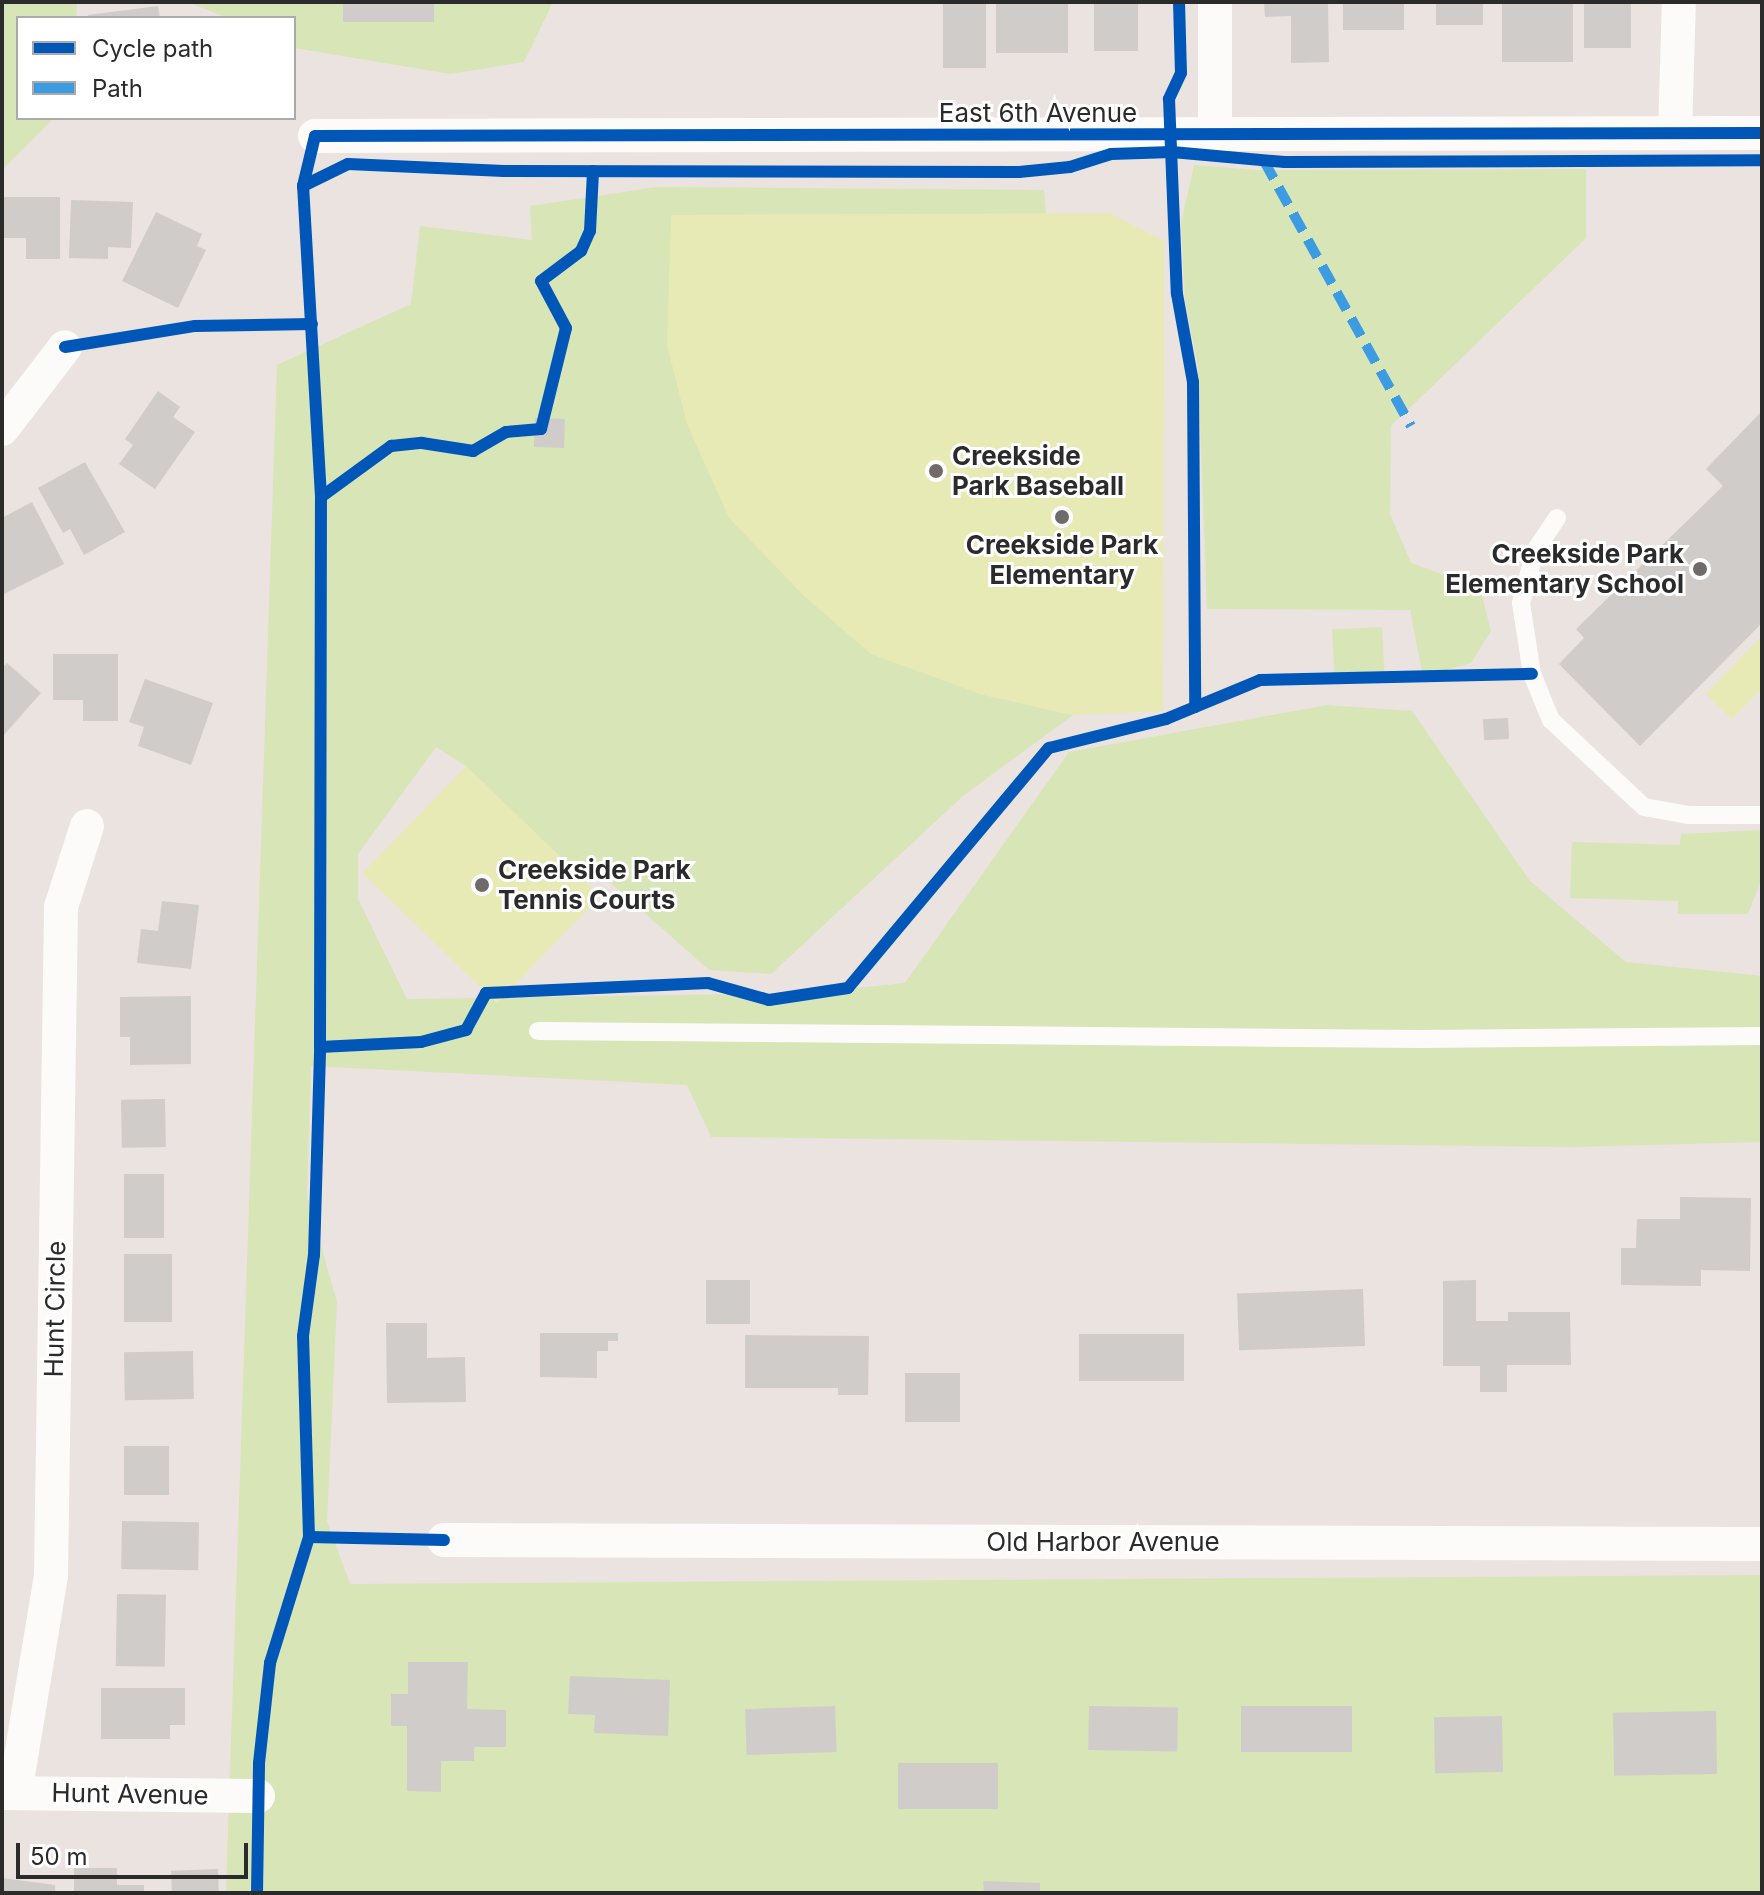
<!DOCTYPE html>
<style>
body{margin:0}
#map{position:relative;width:1764px;height:1895px;overflow:hidden;background:#eae3e0;font-family:Inter,sans-serif}
div>[style]{position:absolute}
.green>*{inset:0;background:#d8e5b7;transform-origin:0 0}
.pitch>*{inset:0;background:#e7eab5;transform-origin:0 0}
.building>*{inset:0;background:#d0ccca;transform-origin:0 0}
.service>*{height:18px;margin:-9px;padding:0 9px;transform-origin:9px;border-radius:9px;background:#fcfbfa}
.minor>*{height:34px;margin:-17px;padding:0 17px;transform-origin:17px;border-radius:17px;background:#fcfbfa}
.quiet>*{height:10px;margin-top:-5px;transform-origin:0;background:repeating-linear-gradient(90deg,#3d9ce1 0 20px,transparent 0 30px)}
.cycleway>*{height:12px;margin:-6px;padding:0 6px;transform-origin:6px;border-radius:6px;background:#0057b8}
.dots>*{width:22px;height:22px;translate:-50% -50%;box-sizing:border-box;border:4px solid #fff;border-radius:50%}
span{translate:-50% -50%;white-space:nowrap;text-align:center;line-height:1.15;-webkit-text-stroke:6px #fff;paint-order:stroke}
.street-label{font-size:26px;color:#2b2b2b}
.poi-label{font-size:26px;color:#2b2b2b;font-weight:700}
.left{translate:0 -50%;text-align:left}
.right{translate:-100% -50%;text-align:right}
.frame{position:absolute;inset:0;border:4px solid #2b2b2b;pointer-events:none}
.legend{position:absolute;left:16px;top:16px;width:280px;height:104px;box-sizing:border-box;background:#fff;border:2px solid #aaa;margin:0;padding:10px 14px;list-style:none;font-size:24px;color:#2b2b2b}
.legend li{display:flex;align-items:center;gap:16px;height:40px}
.legend b{width:40px;border:2px solid #aaa}
.scale{position:absolute;left:16px;top:1843px;width:232px;height:36px;box-sizing:border-box;border:4px solid #2b2b2b;border-top:0;padding-left:10px;font-size:24px;line-height:28px;white-space:nowrap;color:#2b2b2b;-webkit-text-stroke:6px #fff;paint-order:stroke}
</style>
<div id="map">
<div class="green">
<div style="clip-path:polygon(2px 2px,77px 2px,76px 18px,18px 18px,18px 118px,54px 118px,2px 170px)"></div>
<div style="clip-path:polygon(187px 2px,553px 2px,524px 62px,450px 74px,294px 48px,294px 18px,228px 18px)"></div>
<div style="clip-path:polygon(1194px 165px,1257px 170px,1586px 169px,1586px 238px,1391px 426px,1390px 514px,1411px 563px,1480px 588px,1491px 631px,1471px 663px,1423px 677px,1410px 610px,1207px 609px,1198px 367px,1185px 301px,1181px 223px)"></div>
<div style="clip-path:polygon(657px 187px,1044px 190px,1046px 214px,671px 215px,980px 694px,1073px 715px,963px 796px,771px 974px,709px 970px,603px 876px,574px 870px,466px 766px,436px 747px,358px 854px,358px 899px,407px 999px,807px 993px,905px 983px,1069px 752px,1327px 705px,1412px 711px,1530px 881px,1626px 962px,1762px 976px,1762px 1142px,1573px 1147px,711px 1137px,687px 1085px,311px 1066px,307px 1196px,337px 1302px,327px 1521px,350px 1584px,1762px 1575px,1762px 1893px,226px 1893px,277px 365px,411px 304px,420px 226px,532px 240px,530px 206px)"></div>
<div style="left:1382px;top:627px;width:44px;height:50px;rotate:87deg"></div>
<div style="clip-path:polygon(1762px 830px,1762px 878px,1748px 914px,1678px 914px,1678px 901px,1570px 898px,1572px 842px,1680px 845px,1681px 834px)"></div>
</div>
<div class="pitch">
<div style="clip-path:polygon(1109px 213px,1164px 241px,1163px 711px,1073px 715px,980px 694px,871px 654px,804px 596px,729px 518px,687px 424px,667px 345px,671px 215px)"></div>
<div style="clip-path:polygon(1762px 636px,1762px 688px,1732px 719px,1706px 694px)"></div>
<div style="left:466px;top:766px;width:187px;height:149px;rotate:44deg"></div>
</div>
<div class="building">
<div style="left:343px;top:2px;width:91px;height:20px"></div>
<div style="left:943px;top:2px;width:43px;height:66px"></div>
<div style="left:996px;top:2px;width:72px;height:51px"></div>
<div style="left:1094px;top:2px;width:44px;height:49px"></div>
<div style="clip-path:polygon(1264px 2px,1328px 2px,1329px 62px,1291px 63px,1291px 16px,1265px 17px)"></div>
<div style="left:1343px;top:2px;width:61px;height:28px"></div>
<div style="left:1436px;top:2px;width:47px;height:23px"></div>
<div style="left:1502px;top:2px;width:71px;height:60px"></div>
<div style="left:1584px;top:2px;width:47px;height:46px"></div>
<div style="clip-path:polygon(158px 6px,160px 18px,88px 18px,88px 15px)"></div>
<div style="clip-path:polygon(2px 197px,60px 197px,60px 259px,26px 259px,26px 238px,2px 238px)"></div>
<div style="clip-path:polygon(71px 200px,133px 202px,131px 248px,108px 247px,108px 259px,69px 258px)"></div>
<div style="clip-path:polygon(156px 212px,202px 234px,197px 246px,206px 250px,178px 308px,122px 281px)"></div>
<div style="clip-path:polygon(158px 391px,180px 407px,173px 417px,195px 432px,155px 489px,119px 464px,133px 445px,125px 439px)"></div>
<div style="clip-path:polygon(1762px 411px,1762px 623px,1640px 746px,1559px 664px,1584px 638px,1576px 629px,1723px 486px,1706px 469px)"></div>
<div style="left:535px;top:418px;width:30px;height:29px;rotate:2deg"></div>
<div style="clip-path:polygon(85px 462px,125px 532px,84px 555px,70px 529px,63px 533px,38px 488px)"></div>
<div style="clip-path:polygon(32px 502px,64px 564px,2px 595px,2px 518px)"></div>
<div style="clip-path:polygon(53px 654px,118px 654px,118px 721px,83px 721px,83px 700px,53px 700px)"></div>
<div style="clip-path:polygon(7px 663px,41px 693px,2px 737px,2px 668px)"></div>
<div style="clip-path:polygon(145px 679px,213px 703px,191px 765px,138px 746px,144px 727px,129px 722px)"></div>
<div style="left:1508px;top:718px;width:21px;height:25px;rotate:87deg"></div>
<div style="clip-path:polygon(162px 901px,199px 905px,191px 969px,137px 963px,141px 929px,158px 931px)"></div>
<div style="clip-path:polygon(191px 996px,191px 1064px,130px 1065px,130px 1037px,120px 1037px,120px 997px)"></div>
<div style="left:165px;top:1099px;width:48px;height:44px;rotate:89deg"></div>
<div style="left:124px;top:1174px;width:40px;height:64px"></div>
<div style="clip-path:polygon(1680px 1197px,1751px 1198px,1750px 1271px,1701px 1270px,1701px 1286px,1621px 1285px,1621px 1248px,1636px 1248px,1637px 1219px,1680px 1219px)"></div>
<div style="left:124px;top:1254px;width:48px;height:68px"></div>
<div style="left:706px;top:1280px;width:44px;height:44px"></div>
<div style="clip-path:polygon(1476px 1280px,1476px 1321px,1508px 1321px,1508px 1312px,1570px 1312px,1571px 1365px,1507px 1365px,1507px 1392px,1480px 1392px,1480px 1366px,1443px 1366px,1443px 1281px)"></div>
<div style="left:1363px;top:1289px;width:57px;height:126px;rotate:88deg"></div>
<div style="clip-path:polygon(386px 1323px,427px 1323px,427px 1358px,465px 1357px,466px 1402px,387px 1403px)"></div>
<div style="clip-path:polygon(540px 1333px,618px 1333px,618px 1341px,608px 1341px,608px 1351px,597px 1351px,597px 1378px,540px 1377px)"></div>
<div style="left:1184px;top:1334px;width:47px;height:105px;rotate:90deg"></div>
<div style="clip-path:polygon(745px 1335px,869px 1336px,868px 1395px,838px 1395px,838px 1388px,745px 1388px)"></div>
<div style="left:193px;top:1351px;width:48px;height:69px;rotate:89deg"></div>
<div style="left:905px;top:1373px;width:55px;height:49px"></div>
<div style="left:124px;top:1446px;width:45px;height:49px"></div>
<div style="left:122px;top:1521px;width:77px;height:48px;rotate:1deg"></div>
<div style="left:117px;top:1594px;width:49px;height:72px;rotate:1deg"></div>
<div style="clip-path:polygon(408px 1662px,468px 1662px,467px 1709px,506px 1710px,506px 1747px,474px 1747px,474px 1761px,441px 1761px,441px 1792px,407px 1791px,407px 1726px,391px 1726px,391px 1694px,408px 1694px)"></div>
<div style="clip-path:polygon(570px 1676px,670px 1680px,668px 1736px,594px 1733px,595px 1715px,568px 1714px)"></div>
<div style="clip-path:polygon(101px 1688px,185px 1688px,185px 1725px,170px 1725px,170px 1739px,101px 1739px)"></div>
<div style="left:835px;top:1706px;width:46px;height:90px;rotate:88deg"></div>
<div style="left:1089px;top:1706px;width:89px;height:44px;rotate:1deg"></div>
<div style="left:1241px;top:1706px;width:111px;height:46px"></div>
<div style="left:1716px;top:1711px;width:63px;height:103px;rotate:89deg"></div>
<div style="left:1502px;top:1716px;width:56px;height:68px;rotate:89deg"></div>
<div style="left:898px;top:1763px;width:100px;height:46px"></div>
<div style="clip-path:polygon(74px 1868px,117px 1868px,117px 1885px,144px 1885px,144px 1893px,74px 1893px)"></div>
<div style="left:218px;top:1869px;width:24px;height:47px;rotate:88deg"></div>
<div style="clip-path:polygon(2px 1878px,55px 1885px,55px 1893px,2px 1893px)"></div>
<div style="clip-path:polygon(983px 1881px,1040px 1883px,1040px 1893px,984px 1893px)"></div>
</div>
<div class="service">
<div style="left:1557px;top:518px;width:40px;rotate:124deg"></div>
<div style="left:1535px;top:551px;width:54px;rotate:105.1deg"></div>
<div style="left:1521px;top:603px;width:72px;rotate:81.2deg"></div>
<div style="left:1532px;top:674px;width:50px;rotate:67.6deg"></div>
<div style="left:1551px;top:720px;width:127px;rotate:43.1deg"></div>
<div style="left:1644px;top:807px;width:46px;rotate:10.1deg"></div>
<div style="left:1689px;top:815px;width:73px"></div>
<div style="left:538px;top:1031px;width:882px;rotate:0.52deg"></div>
<div style="left:1420px;top:1039px;width:342px;rotate:-0.5deg"></div>
</div>
<div class="minor">
<div style="left:1215px;top:2px;width:132px;rotate:90deg"></div>
<div style="left:1675px;top:133px;width:131px;rotate:-88.3deg"></div>
<div style="left:315px;top:136px;width:1447px;rotate:-0.12deg"></div>
<div style="left:2px;top:429px;width:103px;rotate:-52.5deg"></div>
<div style="left:444px;top:1540px;width:1318px;rotate:0.17deg"></div>
<div style="left:2px;top:1793px;width:256px;rotate:0.7deg"></div>
<div style="left:15px;top:1793px;width:221px;rotate:-80.6deg"></div>
<div style="left:51px;top:1575px;width:668px;rotate:-89.14deg"></div>
<div style="left:61px;top:907px;width:85px;rotate:-72.2deg"></div>
</div>
<div class="quiet">
<div style="left:1264px;top:161px;width:303px;rotate:61deg"></div>
</div>
<div class="cycleway">
<div style="left:1179px;top:2px;width:71px;rotate:88.4deg"></div>
<div style="left:1181px;top:73px;width:29px;rotate:115deg"></div>
<div style="left:1169px;top:99px;width:195px;rotate:87.7deg"></div>
<div style="left:1177px;top:294px;width:89px;rotate:79.7deg"></div>
<div style="left:1193px;top:382px;width:325px;rotate:89.6deg"></div>
<div style="left:303px;top:186px;width:50px;rotate:-26.1deg"></div>
<div style="left:348px;top:164px;width:156px;rotate:2.6deg"></div>
<div style="left:504px;top:171px;width:515px;rotate:0.11deg"></div>
<div style="left:1019px;top:172px;width:51px;rotate:-5.6deg"></div>
<div style="left:1070px;top:167px;width:43px;rotate:-17.6deg"></div>
<div style="left:1111px;top:154px;width:61px;rotate:-1.9deg"></div>
<div style="left:1172px;top:152px;width:113px;rotate:5.1deg"></div>
<div style="left:1285px;top:162px;width:477px;rotate:-0.2deg"></div>
<div style="left:65px;top:347px;width:132px;rotate:-9.2deg"></div>
<div style="left:195px;top:326px;width:117px;rotate:-1deg"></div>
<div style="left:321px;top:497px;width:87px;rotate:-36.1deg"></div>
<div style="left:391px;top:446px;width:31px;rotate:-6deg"></div>
<div style="left:422px;top:443px;width:52px;rotate:8.9deg"></div>
<div style="left:473px;top:451px;width:38px;rotate:-30deg"></div>
<div style="left:506px;top:432px;width:35px;rotate:-5deg"></div>
<div style="left:541px;top:429px;width:104px;rotate:-76.1deg"></div>
<div style="left:566px;top:328px;width:53px;rotate:-118deg"></div>
<div style="left:541px;top:281px;width:50px;rotate:-36.9deg"></div>
<div style="left:581px;top:251px;width:22px;rotate:-66deg"></div>
<div style="left:590px;top:231px;width:60px;rotate:-87.1deg"></div>
<div style="left:320px;top:1047px;width:101px;rotate:-2.8deg"></div>
<div style="left:421px;top:1042px;width:47px;rotate:-14.9deg"></div>
<div style="left:466px;top:1030px;width:42px;rotate:-61.6deg"></div>
<div style="left:486px;top:993px;width:222px;rotate:-2.6deg"></div>
<div style="left:708px;top:983px;width:63px;rotate:15.6deg"></div>
<div style="left:769px;top:1000px;width:80px;rotate:-8.6deg"></div>
<div style="left:848px;top:988px;width:313px;rotate:-50.1deg"></div>
<div style="left:1049px;top:748px;width:121px;rotate:-13.9deg"></div>
<div style="left:1166px;top:719px;width:102px;rotate:-22.5deg"></div>
<div style="left:1260px;top:680px;width:272px;rotate:-1.3deg"></div>
<div style="left:309px;top:1537px;width:135px;rotate:1.3deg"></div>
<div style="left:257px;top:1893px;width:130px;rotate:-89.1deg"></div>
<div style="left:259px;top:1763px;width:101px;rotate:-83.7deg"></div>
<div style="left:270px;top:1663px;width:132px;rotate:-72.8deg"></div>
<div style="left:309px;top:1537px;width:201px;rotate:-91.7deg"></div>
<div style="left:303px;top:1336px;width:82px;rotate:-82.3deg"></div>
<div style="left:314px;top:1255px;width:208px;rotate:-88.3deg"></div>
<div style="left:320px;top:1047px;width:550px;rotate:-89.9deg"></div>
<div style="left:321px;top:497px;width:312px;rotate:-93.3deg"></div>
<div style="left:303px;top:186px;width:51px;rotate:-76.5deg"></div>
<div style="left:315px;top:136px;width:1447px;rotate:-0.12deg"></div>
</div>
<div class="dots">
<div style="left:936px;top:471px;background:#6e6b6a"></div>
<div style="left:1062px;top:517px;background:#6e6b6a"></div>
<div style="left:1700px;top:569px;background:#6e6b6a"></div>
<div style="left:482px;top:885px;background:#6e6b6a"></div>
</div>
<div class="street-label">
<span style="left:1038px;top:113px">East 6th Avenue</span>
<span style="left:55px;top:1309px;rotate:-89deg">Hunt Circle</span>
<span style="left:1103px;top:1542px">Old Harbor Avenue</span>
<span style="left:130px;top:1794px;rotate:1deg">Hunt Avenue</span>
</div>
<div class="poi-label">
<span class="left" style="left:952px;top:471px">Creekside<br>Park Baseball</span>
<span style="left:1062px;top:560px">Creekside Park<br>Elementary</span>
<span class="right" style="left:1684px;top:569px">Creekside Park<br>Elementary School</span>
<span class="left" style="left:498px;top:885px">Creekside Park<br>Tennis Courts</span>
</div>
<div class="frame"></div>
<ul class="legend">
<li><b style="height:10px;background:#0057b8"></b>Cycle path</li>
<li><b style="height:10px;background:#3d9ce1"></b>Path</li>
</ul>
<div class="scale">50 m</div>
</div>
